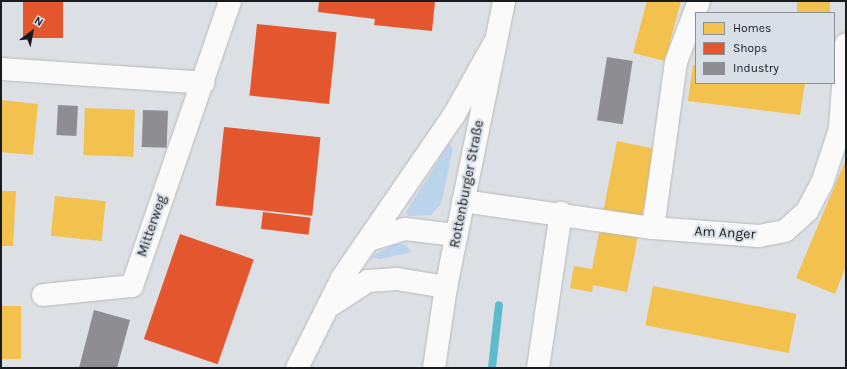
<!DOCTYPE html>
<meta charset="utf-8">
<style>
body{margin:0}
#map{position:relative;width:847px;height:369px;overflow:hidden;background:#dcdfe4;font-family:Karla,sans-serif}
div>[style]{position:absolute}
.green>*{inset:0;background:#bbd3eb}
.homes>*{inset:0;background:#f2c14e;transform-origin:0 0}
.shops>*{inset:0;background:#e4572e;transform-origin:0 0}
.industry>*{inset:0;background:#8d8d92;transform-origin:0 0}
.stream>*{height:8px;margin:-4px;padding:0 4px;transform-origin:4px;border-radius:4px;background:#5dbbcd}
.roads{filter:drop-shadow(0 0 1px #b7b9bc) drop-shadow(0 0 1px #b7b9bc)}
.minor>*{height:22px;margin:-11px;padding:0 11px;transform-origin:11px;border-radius:11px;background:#fafafb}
.tertiary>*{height:22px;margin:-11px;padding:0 11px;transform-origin:11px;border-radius:11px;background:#fafafb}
.trunk>*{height:22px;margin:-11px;padding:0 11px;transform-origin:11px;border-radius:11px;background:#fafafb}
span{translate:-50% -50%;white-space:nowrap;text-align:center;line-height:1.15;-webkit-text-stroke:4px #d8dfe7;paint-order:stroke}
.street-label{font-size:14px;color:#191c1e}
.frame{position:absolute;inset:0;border:2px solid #191c1e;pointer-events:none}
.legend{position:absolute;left:695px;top:12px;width:140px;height:72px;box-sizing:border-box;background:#d8dfe7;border:1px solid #8c9197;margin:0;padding:5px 7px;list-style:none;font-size:12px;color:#191c1e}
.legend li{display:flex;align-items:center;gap:8px;height:20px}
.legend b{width:20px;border:1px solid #8c9197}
.north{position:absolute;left:12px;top:12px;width:40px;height:40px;-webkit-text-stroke:3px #d8dfe7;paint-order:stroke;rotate:32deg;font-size:11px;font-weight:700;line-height:16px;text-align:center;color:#191c1e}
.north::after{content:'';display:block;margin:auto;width:14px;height:18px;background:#191c1e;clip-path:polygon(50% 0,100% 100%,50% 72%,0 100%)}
</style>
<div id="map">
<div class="green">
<div style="clip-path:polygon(449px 144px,453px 149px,441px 204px,431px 215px,409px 216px,406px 212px)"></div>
<div style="clip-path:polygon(394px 244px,404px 244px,412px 252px,380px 259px,371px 257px)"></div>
</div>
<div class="homes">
<div style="clip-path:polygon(647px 1px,681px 1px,665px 61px,633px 53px)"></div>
<div style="left:797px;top:1px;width:33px;height:12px"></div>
<div style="clip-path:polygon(693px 65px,696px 65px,696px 83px,805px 83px,800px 115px,688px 101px)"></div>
<div style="clip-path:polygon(1px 100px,38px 104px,33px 155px,1px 152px)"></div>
<div style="left:85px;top:108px;width:50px;height:47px;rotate:2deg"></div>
<div style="clip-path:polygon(617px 141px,655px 149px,627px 292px,593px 285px,592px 292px,570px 288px,574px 266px,592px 269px)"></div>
<div style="clip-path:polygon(846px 159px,846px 266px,835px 294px,796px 278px)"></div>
<div style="clip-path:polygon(1px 191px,16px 191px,13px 246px,1px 246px)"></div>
<div style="left:55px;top:196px;width:51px;height:40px;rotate:6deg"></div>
<div style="left:653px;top:286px;width:146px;height:40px;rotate:11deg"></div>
<div style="left:1px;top:306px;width:20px;height:53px"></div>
</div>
<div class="shops">
<div style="left:23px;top:1px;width:40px;height:37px"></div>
<div style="clip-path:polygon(319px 1px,442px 1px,435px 2px,432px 31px,374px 25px,375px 19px,318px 12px)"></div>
<div style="left:257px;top:24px;width:80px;height:72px;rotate:6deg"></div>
<div style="left:224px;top:127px;width:97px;height:79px;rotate:6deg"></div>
<div style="left:263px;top:212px;width:48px;height:17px;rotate:7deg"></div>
<div style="left:180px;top:234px;width:78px;height:111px;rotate:19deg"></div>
</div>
<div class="industry">
<div style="left:607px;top:57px;width:26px;height:64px;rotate:9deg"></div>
<div style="left:58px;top:105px;width:20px;height:30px;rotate:3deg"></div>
<div style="left:143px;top:110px;width:25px;height:37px;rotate:2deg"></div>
<div style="clip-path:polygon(94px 310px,130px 320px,117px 368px,79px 368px)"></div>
</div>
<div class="stream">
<div style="left:492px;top:368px;width:63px;rotate:-83.7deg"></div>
</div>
<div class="roads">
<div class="minor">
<div style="left:1px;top:69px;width:203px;rotate:3.9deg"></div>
<div style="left:463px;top:201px;width:192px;rotate:8.1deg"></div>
<div style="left:653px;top:228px;width:106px;rotate:4.3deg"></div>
<div style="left:759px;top:236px;width:26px;rotate:-11deg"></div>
<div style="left:785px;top:231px;width:30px;rotate:-42deg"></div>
<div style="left:807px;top:211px;width:32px;rotate:-62deg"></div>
<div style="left:822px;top:183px;width:57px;rotate:-71.6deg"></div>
<div style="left:840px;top:129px;width:85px;rotate:-86deg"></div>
<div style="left:653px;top:228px;width:168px;rotate:-82.1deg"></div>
<div style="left:676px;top:62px;width:65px;rotate:-69.3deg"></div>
<div style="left:43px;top:295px;width:89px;rotate:-5.8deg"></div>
<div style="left:132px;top:286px;width:300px;rotate:-71deg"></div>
<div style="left:538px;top:368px;width:157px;rotate:-81.6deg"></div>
</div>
<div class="tertiary">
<div style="left:434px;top:368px;width:82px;rotate:-81.6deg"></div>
<div style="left:446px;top:287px;width:292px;rotate:-78.5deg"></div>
</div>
<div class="trunk">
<div style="left:369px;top:240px;width:38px;rotate:-17deg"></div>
<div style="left:405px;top:229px;width:51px;rotate:6.7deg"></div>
<div style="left:331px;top:305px;width:44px;rotate:-33deg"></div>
<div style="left:368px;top:281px;width:29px;rotate:-4deg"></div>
<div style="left:397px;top:279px;width:50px;rotate:9.3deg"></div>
<div style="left:297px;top:368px;width:101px;rotate:-63.4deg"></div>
<div style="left:342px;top:278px;width:198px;rotate:-55.5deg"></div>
<div style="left:454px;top:115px;width:84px;rotate:-60.7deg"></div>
</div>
</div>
<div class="street-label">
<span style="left:467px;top:184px;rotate:-79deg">Rottenburger Straße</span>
<span style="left:152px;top:226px;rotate:-71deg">Mitterweg</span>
<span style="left:725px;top:233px;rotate:3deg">Am Anger</span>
</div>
<div class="frame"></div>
<ul class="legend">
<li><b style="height:11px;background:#f2c14e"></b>Homes</li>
<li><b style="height:11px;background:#e4572e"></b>Shops</li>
<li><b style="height:11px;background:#8d8d92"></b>Industry</li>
</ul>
<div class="north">N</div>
</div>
